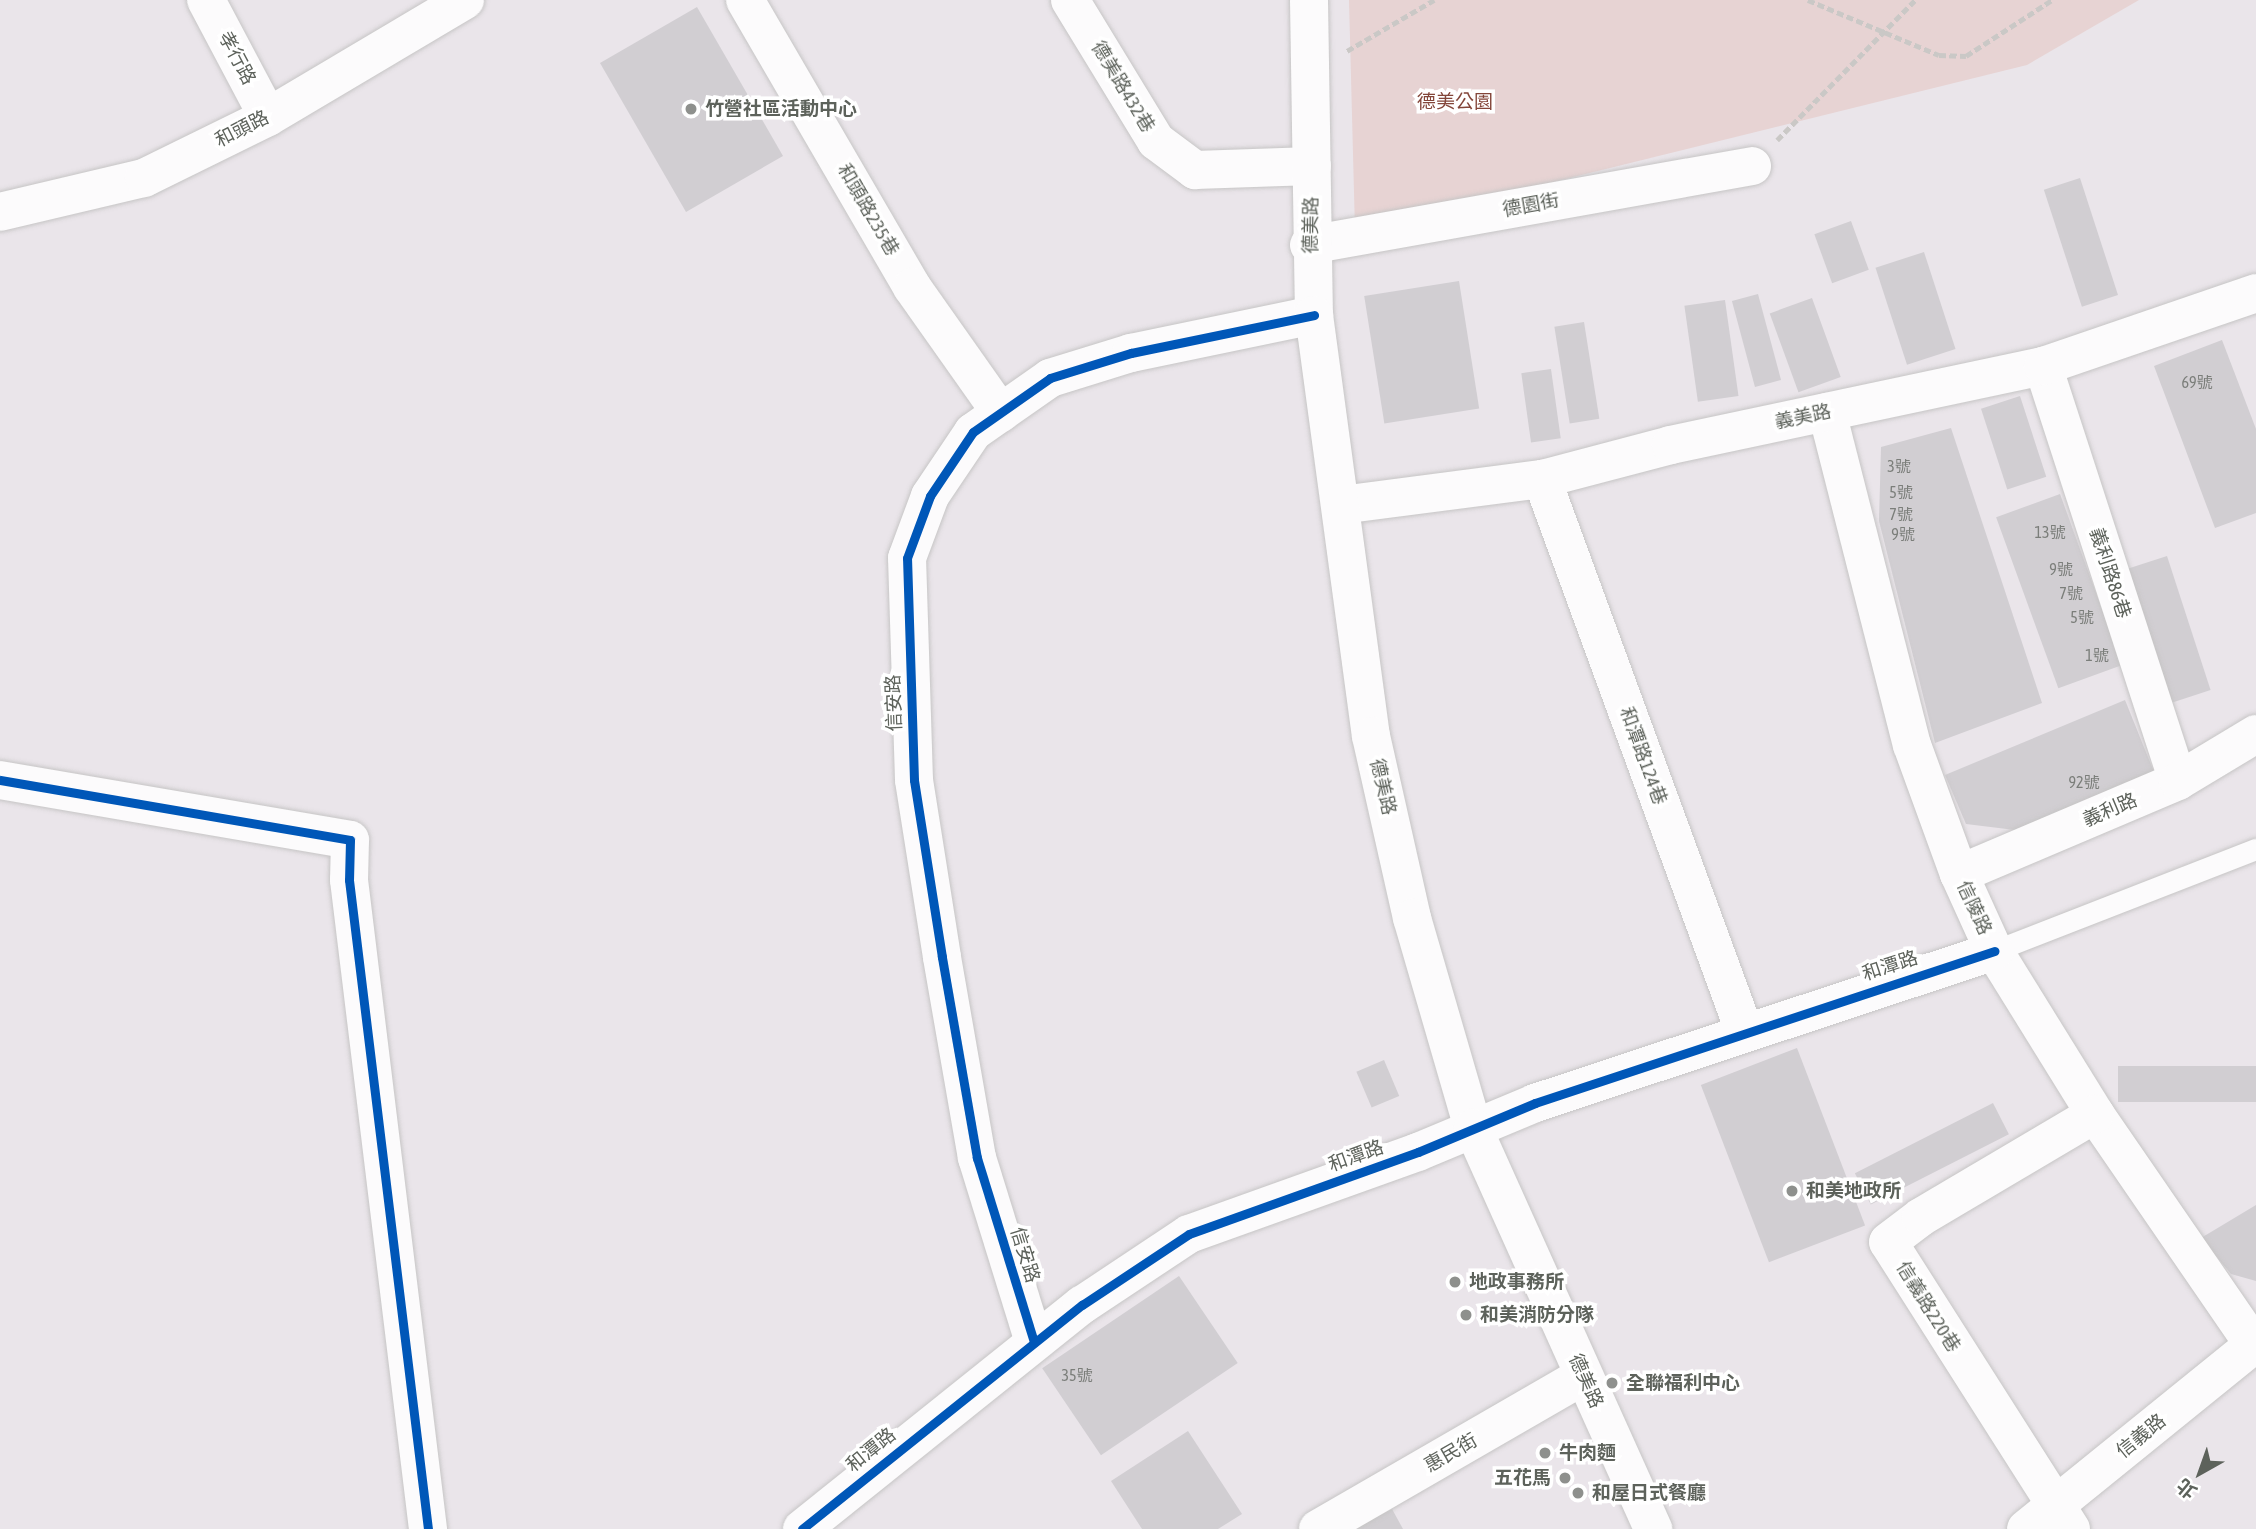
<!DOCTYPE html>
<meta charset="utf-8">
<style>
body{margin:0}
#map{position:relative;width:2256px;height:1529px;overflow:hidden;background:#eae5ea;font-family:"Asap Condensed","Noto Sans TC",sans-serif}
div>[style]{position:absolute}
.green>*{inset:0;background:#e7d3d3}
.building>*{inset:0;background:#d1ced2;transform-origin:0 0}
.path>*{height:4.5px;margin-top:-2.25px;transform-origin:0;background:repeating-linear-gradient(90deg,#cac8c6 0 7px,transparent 0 10.5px)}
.roads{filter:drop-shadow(0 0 2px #c6c5c5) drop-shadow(0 0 2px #c6c5c5)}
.lane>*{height:21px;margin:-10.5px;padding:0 10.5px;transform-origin:10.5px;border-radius:10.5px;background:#fcfbfc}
.street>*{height:38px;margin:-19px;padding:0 19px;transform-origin:19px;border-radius:19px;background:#fcfbfc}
.secondary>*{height:38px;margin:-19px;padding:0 19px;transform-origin:19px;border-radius:19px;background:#fcfbfc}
.cycleway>*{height:9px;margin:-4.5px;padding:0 4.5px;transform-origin:4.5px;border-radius:4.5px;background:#0057b8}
.dots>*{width:19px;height:19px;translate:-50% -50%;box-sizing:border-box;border:4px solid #fff;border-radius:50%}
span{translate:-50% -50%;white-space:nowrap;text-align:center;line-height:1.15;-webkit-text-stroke:7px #fff;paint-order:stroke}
.number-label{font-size:16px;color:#7b7e7a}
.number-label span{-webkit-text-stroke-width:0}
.street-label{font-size:19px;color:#5d625b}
.park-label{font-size:19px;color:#834539}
.poi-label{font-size:19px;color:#5d625b;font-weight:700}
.left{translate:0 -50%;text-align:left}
.right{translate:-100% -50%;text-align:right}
.north{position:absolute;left:2165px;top:1438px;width:70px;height:70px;-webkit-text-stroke:5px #fff;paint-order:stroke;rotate:220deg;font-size:19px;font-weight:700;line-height:28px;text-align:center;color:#5d625b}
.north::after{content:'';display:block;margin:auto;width:24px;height:32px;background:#5d625b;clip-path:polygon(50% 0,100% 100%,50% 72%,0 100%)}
</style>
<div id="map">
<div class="green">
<div style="clip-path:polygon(1349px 0,2139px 0,2027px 65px,1355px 231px)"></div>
</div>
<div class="building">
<div style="left:697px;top:7px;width:172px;height:112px;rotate:60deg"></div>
<div style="left:2080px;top:178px;width:123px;height:38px;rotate:72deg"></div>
<div style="left:1851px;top:221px;width:52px;height:39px;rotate:70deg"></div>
<div style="left:1924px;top:252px;width:102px;height:51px;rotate:72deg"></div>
<div style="left:1459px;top:281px;width:129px;height:96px;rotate:81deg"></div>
<div style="left:1758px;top:294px;width:89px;height:27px;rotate:75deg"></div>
<div style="left:1812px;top:298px;width:84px;height:45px;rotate:70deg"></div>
<div style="left:1725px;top:300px;width:97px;height:41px;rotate:82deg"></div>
<div style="left:1584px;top:322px;width:98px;height:30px;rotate:81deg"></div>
<div style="clip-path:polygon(2222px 340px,2256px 429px,2256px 513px,2215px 528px,2154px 366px)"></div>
<div style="left:1551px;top:369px;width:70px;height:30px;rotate:82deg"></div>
<div style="left:2020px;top:396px;width:85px;height:41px;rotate:72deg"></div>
<div style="clip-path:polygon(1951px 428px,2042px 703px,1935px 743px,1879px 521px,1881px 447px)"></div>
<div style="left:2060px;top:494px;width:182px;height:68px;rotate:70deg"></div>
<div style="left:2167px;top:556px;width:141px;height:52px;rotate:72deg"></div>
<div style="clip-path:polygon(2125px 700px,2154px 772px,2015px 830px,1966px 824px,1945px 775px)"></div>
<div style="left:1797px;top:1048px;width:190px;height:103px;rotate:69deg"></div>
<div style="left:1384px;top:1060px;width:39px;height:30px;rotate:67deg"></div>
<div style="left:2256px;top:1066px;width:36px;height:138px;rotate:90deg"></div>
<div style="left:1993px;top:1103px;width:35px;height:155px;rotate:63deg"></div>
<div style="clip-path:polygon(2256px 1205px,2256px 1281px,2231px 1274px,2201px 1238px)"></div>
<div style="left:1179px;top:1276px;width:105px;height:165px;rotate:56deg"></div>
<div style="clip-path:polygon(1188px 1431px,1242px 1514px,1218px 1529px,1142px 1529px,1111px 1481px)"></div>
<div style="clip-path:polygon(1392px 1509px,1403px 1529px,1354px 1529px)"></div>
</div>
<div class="path">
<div style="left:1808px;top:0;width:142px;rotate:22.8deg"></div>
<div style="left:1939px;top:55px;width:27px;rotate:2deg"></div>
<div style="left:1966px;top:56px;width:103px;rotate:-33.1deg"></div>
<div style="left:1347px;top:51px;width:101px;rotate:-30.4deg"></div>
<div style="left:1777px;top:140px;width:197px;rotate:-45.4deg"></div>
</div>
<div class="roads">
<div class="lane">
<div style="left:1994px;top:951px;width:281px;rotate:-21.3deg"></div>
</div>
<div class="street">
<div style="left:206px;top:0;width:132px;rotate:62.1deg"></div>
<div style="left:745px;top:0;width:332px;rotate:59.8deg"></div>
<div style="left:912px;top:287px;width:154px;rotate:54.8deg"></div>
<div style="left:1070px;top:0;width:165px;rotate:58.6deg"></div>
<div style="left:1156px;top:141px;width:49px;rotate:36.6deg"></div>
<div style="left:1195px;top:170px;width:117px;rotate:-2deg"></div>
<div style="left:1309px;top:245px;width:450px;rotate:-10.1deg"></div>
<div style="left:2043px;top:366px;width:436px;rotate:72deg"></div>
<div style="left:1827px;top:412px;width:344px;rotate:75.7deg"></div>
<div style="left:1912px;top:745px;width:137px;rotate:70deg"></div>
<div style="left:1959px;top:874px;width:85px;rotate:65.6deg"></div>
<div style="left:1994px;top:951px;width:192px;rotate:58.2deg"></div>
<div style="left:2095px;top:1114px;width:280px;rotate:55.5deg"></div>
<div style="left:1542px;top:479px;width:590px;rotate:69.88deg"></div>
<div style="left:1341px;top:505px;width:203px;rotate:-7.4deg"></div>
<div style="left:1542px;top:479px;width:133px;rotate:-14.8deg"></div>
<div style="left:1671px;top:445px;width:380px;rotate:-12deg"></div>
<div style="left:2043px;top:366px;width:225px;rotate:-18.9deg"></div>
<div style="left:0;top:780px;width:355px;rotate:9.7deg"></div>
<div style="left:350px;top:840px;width:40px;rotate:91.4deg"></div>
<div style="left:349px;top:880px;width:654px;rotate:83.06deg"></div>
<div style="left:1959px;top:874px;width:238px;rotate:-23deg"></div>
<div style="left:2178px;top:781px;width:91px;rotate:-31.1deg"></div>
<div style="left:1034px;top:1342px;width:193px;rotate:-107.2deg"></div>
<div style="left:977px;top:1158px;width:204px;rotate:-99.9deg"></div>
<div style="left:942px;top:957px;width:179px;rotate:-99deg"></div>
<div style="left:914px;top:780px;width:222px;rotate:-91.8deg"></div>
<div style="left:907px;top:558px;width:66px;rotate:-69.6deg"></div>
<div style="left:930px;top:496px;width:77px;rotate:-56.1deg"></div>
<div style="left:973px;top:432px;width:94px;rotate:-35deg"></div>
<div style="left:1050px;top:378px;width:85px;rotate:-17.2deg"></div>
<div style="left:1131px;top:353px;width:187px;rotate:-11.7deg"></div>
<div style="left:802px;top:1529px;width:359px;rotate:-38.7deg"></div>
<div style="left:1082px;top:1305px;width:128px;rotate:-33.6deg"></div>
<div style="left:1189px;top:1234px;width:243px;rotate:-19.7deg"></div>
<div style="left:1418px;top:1152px;width:127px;rotate:-22.7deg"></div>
<div style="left:1535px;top:1103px;width:484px;rotate:-18.3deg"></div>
<div style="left:1318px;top:1529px;width:306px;rotate:-30deg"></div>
<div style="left:2026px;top:1529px;width:296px;rotate:-39deg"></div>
<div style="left:2071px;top:1529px;width:340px;rotate:-122.5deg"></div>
<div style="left:1888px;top:1242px;width:41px;rotate:-37.1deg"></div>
<div style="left:1921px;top:1217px;width:202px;rotate:-30.6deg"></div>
</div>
<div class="secondary">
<div style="left:1309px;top:0;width:315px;rotate:89.1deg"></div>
<div style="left:1314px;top:315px;width:425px;rotate:82.3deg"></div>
<div style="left:1371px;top:736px;width:187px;rotate:77.3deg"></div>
<div style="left:1412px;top:918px;width:219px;rotate:73.8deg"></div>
<div style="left:1473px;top:1128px;width:440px;rotate:65.8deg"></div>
<div style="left:0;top:212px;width:148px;rotate:-13.3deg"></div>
<div style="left:144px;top:178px;width:138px;rotate:-26.2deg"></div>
<div style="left:268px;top:117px;width:229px;rotate:-30.7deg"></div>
</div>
</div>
<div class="cycleway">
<div style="left:0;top:780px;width:355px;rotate:9.7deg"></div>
<div style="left:350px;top:840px;width:40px;rotate:91.4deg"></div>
<div style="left:349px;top:880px;width:654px;rotate:83.06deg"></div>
<div style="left:1034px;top:1342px;width:193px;rotate:-107.2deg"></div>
<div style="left:977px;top:1158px;width:204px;rotate:-99.9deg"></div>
<div style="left:942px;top:957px;width:179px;rotate:-99deg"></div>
<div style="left:914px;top:780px;width:222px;rotate:-91.8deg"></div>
<div style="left:907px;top:558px;width:66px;rotate:-69.6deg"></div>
<div style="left:930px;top:496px;width:77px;rotate:-56.1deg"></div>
<div style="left:973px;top:432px;width:94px;rotate:-35deg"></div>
<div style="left:1050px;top:378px;width:85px;rotate:-17.2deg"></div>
<div style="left:1131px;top:353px;width:187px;rotate:-11.7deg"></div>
<div style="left:802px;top:1529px;width:359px;rotate:-38.7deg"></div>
<div style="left:1082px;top:1305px;width:128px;rotate:-33.6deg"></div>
<div style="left:1189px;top:1234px;width:243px;rotate:-19.7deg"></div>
<div style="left:1418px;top:1152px;width:127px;rotate:-22.7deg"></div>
<div style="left:1535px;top:1103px;width:484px;rotate:-18.3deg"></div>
</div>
<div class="dots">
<div style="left:691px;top:109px;background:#8e908d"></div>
<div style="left:1792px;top:1191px;background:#8e908d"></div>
<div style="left:1455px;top:1282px;background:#8e908d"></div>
<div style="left:1466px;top:1315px;background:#8e908d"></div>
<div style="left:1612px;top:1383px;background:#8e908d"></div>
<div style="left:1545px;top:1453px;background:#8e908d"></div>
<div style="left:1565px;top:1478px;background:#8e908d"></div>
<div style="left:1578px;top:1493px;background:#8e908d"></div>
</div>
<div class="number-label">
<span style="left:2197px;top:382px">69號</span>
<span style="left:1899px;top:466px">3號</span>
<span style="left:1901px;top:492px">5號</span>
<span style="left:1901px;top:514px">7號</span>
<span style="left:2050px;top:532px">13號</span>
<span style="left:1903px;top:534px">9號</span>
<span style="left:2061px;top:569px">9號</span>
<span style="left:2071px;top:593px">7號</span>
<span style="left:2082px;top:617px">5號</span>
<span style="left:2097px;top:655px">1號</span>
<span style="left:2084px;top:782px">92號</span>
<span style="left:1077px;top:1375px">35號</span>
</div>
<div class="street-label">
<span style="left:237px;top:58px;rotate:62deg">孝行路</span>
<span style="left:1123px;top:87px;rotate:59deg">德美路432巷</span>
<span style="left:242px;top:129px;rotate:-27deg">和頭路</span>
<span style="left:1531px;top:205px;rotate:-10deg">德園街</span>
<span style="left:868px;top:210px;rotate:60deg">和頭路235巷</span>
<span style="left:1311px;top:225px;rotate:-89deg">德美路</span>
<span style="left:1803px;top:417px;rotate:-12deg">義美路</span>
<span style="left:2110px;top:573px;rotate:72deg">義利路86巷</span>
<span style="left:894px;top:703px;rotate:-92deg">信安路</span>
<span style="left:1643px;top:756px;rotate:70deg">和潭路124巷</span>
<span style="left:1383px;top:787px;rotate:77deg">德美路</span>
<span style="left:2110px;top:810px;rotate:-23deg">義利路</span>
<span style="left:1974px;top:908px;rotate:65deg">信陵路</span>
<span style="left:1890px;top:966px;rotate:-18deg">和潭路</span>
<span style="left:1356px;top:1156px;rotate:-20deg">和潭路</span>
<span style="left:1025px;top:1255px;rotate:73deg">信安路</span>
<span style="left:1928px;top:1307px;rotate:58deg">信義路220巷</span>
<span style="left:1586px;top:1381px;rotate:66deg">德美路</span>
<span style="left:2141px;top:1436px;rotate:-39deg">信義路</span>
<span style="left:871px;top:1450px;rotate:-39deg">和潭路</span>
<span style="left:1451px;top:1453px;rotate:-30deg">惠民街</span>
</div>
<div class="park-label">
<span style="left:1455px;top:102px">德美公園</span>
</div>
<div class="poi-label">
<span class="left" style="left:705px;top:109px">竹營社區活動中心</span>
<span class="left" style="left:1806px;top:1191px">和美地政所</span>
<span class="left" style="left:1469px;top:1282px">地政事務所</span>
<span class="left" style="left:1480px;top:1315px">和美消防分隊</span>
<span class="left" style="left:1626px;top:1383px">全聯福利中心</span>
<span class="left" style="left:1559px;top:1453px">牛肉麵</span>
<span class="right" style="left:1551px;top:1478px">五花馬</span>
<span class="left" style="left:1592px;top:1493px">和屋日式餐廳</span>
</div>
<div class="north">北</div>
</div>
